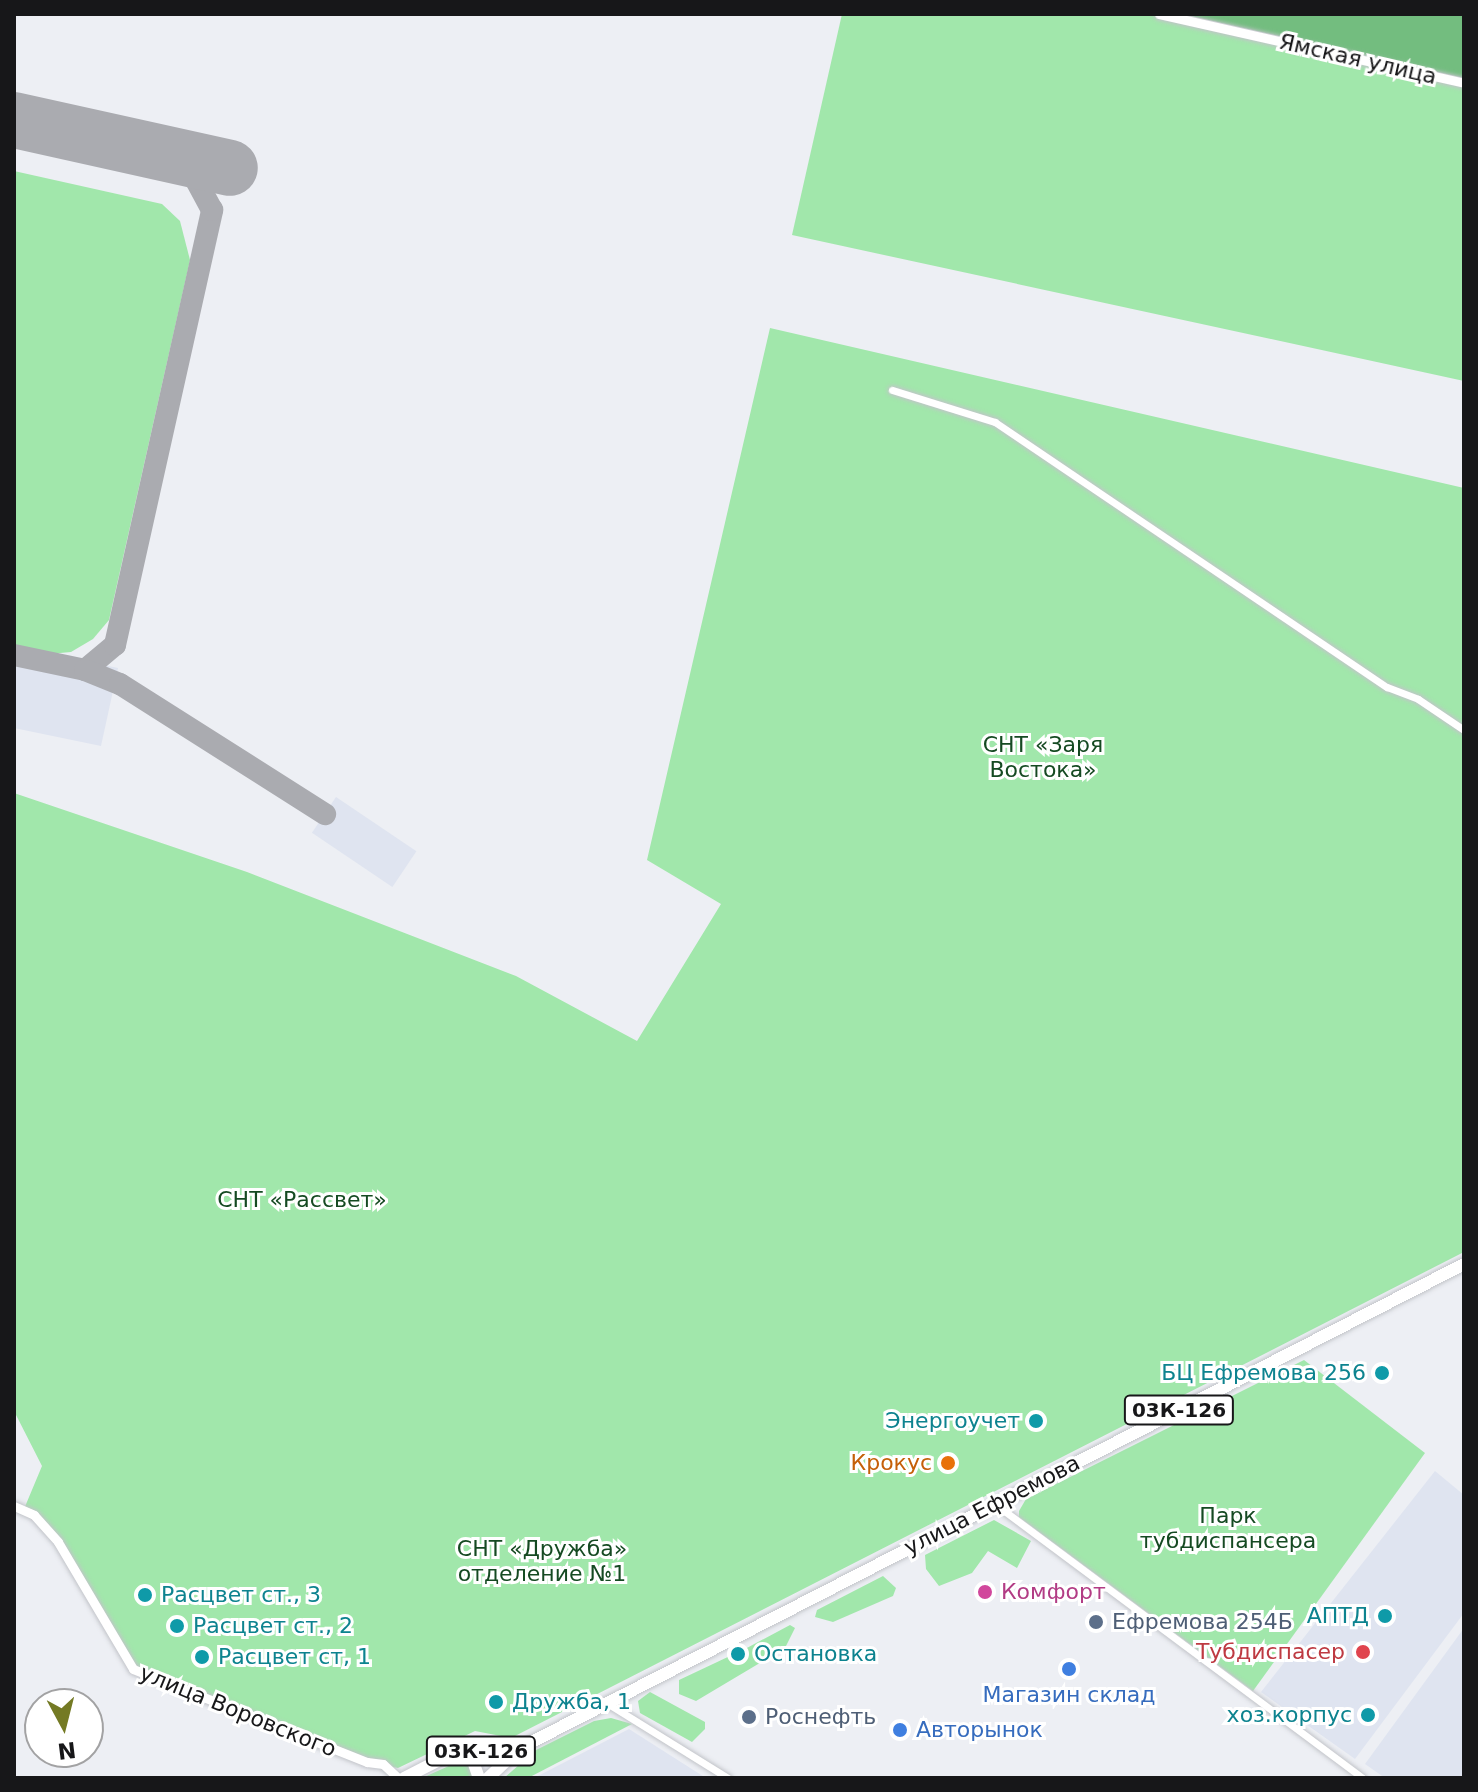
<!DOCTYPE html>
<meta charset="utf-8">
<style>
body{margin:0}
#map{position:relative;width:1478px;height:1792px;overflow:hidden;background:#edeff4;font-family:"DejaVu Sans",sans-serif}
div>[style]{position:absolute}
.built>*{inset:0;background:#dfe4f0;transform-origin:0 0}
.green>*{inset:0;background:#a1e7ab}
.forest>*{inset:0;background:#73bd7f}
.taxiway>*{height:22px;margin:-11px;padding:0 11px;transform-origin:11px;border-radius:11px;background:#aaabb0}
.runway>*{height:56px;margin:-28px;padding:0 28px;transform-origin:28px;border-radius:28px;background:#aaabb0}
.roads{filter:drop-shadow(0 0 2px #c2c4c9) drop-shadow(0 0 2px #c2c4c9)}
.minor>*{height:7px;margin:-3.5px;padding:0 3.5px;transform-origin:3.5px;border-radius:3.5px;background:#fff}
.tertiary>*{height:9px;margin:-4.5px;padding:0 4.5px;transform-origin:4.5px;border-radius:4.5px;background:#fff}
.primary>*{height:12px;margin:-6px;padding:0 6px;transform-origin:6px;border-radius:6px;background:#fff}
.dots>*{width:22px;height:22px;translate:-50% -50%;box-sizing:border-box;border:4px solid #fff;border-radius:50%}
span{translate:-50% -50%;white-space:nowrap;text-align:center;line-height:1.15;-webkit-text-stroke:6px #fff;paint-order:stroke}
.shield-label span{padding:2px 6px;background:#fff;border:2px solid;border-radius:6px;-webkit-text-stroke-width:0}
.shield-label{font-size:20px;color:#171719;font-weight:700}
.street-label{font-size:22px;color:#171719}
.park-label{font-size:22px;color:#154a22}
.culture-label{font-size:22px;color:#0d838f}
.right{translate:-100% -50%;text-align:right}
.left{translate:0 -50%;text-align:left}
.food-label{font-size:22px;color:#c56008}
.hotel-label{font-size:22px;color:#b23c85}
.service-label{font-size:22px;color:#4e5e75}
.health-label{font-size:22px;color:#be3a42}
.shop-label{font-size:22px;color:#366cbe}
.frame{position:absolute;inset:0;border:16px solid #171719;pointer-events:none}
.north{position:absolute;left:24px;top:1688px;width:80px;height:80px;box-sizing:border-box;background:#fff;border:2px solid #a2a2a3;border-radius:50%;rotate:173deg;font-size:22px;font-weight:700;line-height:32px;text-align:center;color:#171719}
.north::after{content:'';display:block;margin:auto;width:28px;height:36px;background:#747a24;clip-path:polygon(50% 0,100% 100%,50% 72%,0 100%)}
</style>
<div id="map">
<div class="built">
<div style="clip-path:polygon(14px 646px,118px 668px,101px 746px,14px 728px)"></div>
<div style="left:336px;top:797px;width:97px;height:43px;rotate:34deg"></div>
<div style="clip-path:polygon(1435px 1471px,1464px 1495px,1464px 1613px,1355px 1759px,1261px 1692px)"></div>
<div style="clip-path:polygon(1464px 1628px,1464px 1778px,1385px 1778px,1365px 1764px)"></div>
<div style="clip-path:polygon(629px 1729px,706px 1778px,534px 1778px)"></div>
</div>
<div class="green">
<div style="clip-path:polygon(842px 14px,1159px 14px,1464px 83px,1464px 381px,792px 235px)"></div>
<div style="clip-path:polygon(14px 171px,162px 204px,180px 221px,190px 260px,109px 620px,93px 639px,71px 652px,49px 654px,14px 646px)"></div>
<div style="clip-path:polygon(770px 328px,1464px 488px,1464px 1252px,511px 1738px,475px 1731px,398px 1768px,367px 1762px,133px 1669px,73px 1565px,24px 1509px,42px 1466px,14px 1411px,14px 793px,247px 872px,516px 976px,637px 1041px,721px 904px,647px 860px)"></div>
<div style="clip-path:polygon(1304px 1360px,1425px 1453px,1253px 1691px,1019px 1517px,1019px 1511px,1026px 1499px)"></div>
<div style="clip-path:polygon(994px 1520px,1031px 1541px,1017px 1568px,988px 1551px,972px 1573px,939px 1586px,926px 1569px,925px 1555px)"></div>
<div style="clip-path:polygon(883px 1576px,896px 1588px,893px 1596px,833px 1622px,815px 1617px,817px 1610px)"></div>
<div style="clip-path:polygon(790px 1625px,795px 1628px,785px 1648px,696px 1701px,679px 1694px,679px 1680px,732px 1655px,735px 1661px,747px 1654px,745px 1649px)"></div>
<div style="clip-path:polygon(650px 1692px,705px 1722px,705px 1729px,692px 1742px,640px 1713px,638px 1701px)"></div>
<div style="clip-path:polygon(611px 1718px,632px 1724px,528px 1778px,504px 1778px,536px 1750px,594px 1721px)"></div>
<div style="clip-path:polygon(462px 1760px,470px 1763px,474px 1778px,422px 1778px)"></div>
</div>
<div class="forest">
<div style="clip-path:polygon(1182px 14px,1464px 14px,1464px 78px)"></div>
</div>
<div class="taxiway">
<div style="left:14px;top:655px;width:73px;rotate:11.9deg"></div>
<div style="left:85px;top:670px;width:39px;rotate:-40deg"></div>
<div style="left:115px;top:645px;width:446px;rotate:-77.4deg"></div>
<div style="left:212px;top:210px;width:59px;rotate:-118.3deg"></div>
<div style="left:85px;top:670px;width:38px;rotate:22deg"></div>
<div style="left:120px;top:684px;width:243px;rotate:32.4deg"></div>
</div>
<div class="runway">
<div style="left:14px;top:120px;width:221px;rotate:12.5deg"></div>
</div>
<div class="roads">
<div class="minor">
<div style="left:892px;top:390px;width:108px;rotate:17.3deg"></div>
<div style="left:995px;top:422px;width:473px;rotate:34.1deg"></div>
<div style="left:1387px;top:687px;width:33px;rotate:21deg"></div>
<div style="left:1418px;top:699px;width:55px;rotate:34deg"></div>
<div style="left:995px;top:1504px;width:458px;rotate:36.7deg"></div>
<div style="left:607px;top:1703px;width:142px;rotate:31.8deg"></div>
</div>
<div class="tertiary">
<div style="left:1159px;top:14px;width:313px;rotate:12.7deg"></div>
<div style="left:14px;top:1506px;width:22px;rotate:24deg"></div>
<div style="left:34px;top:1515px;width:36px;rotate:48deg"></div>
<div style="left:58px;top:1542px;width:147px;rotate:59.4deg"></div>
<div style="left:133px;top:1669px;width:252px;rotate:21.7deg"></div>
<div style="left:367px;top:1762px;width:16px;rotate:7deg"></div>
<div style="left:383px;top:1764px;width:21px;rotate:43deg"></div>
</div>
<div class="primary">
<div style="left:520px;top:1748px;width:1061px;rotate:-27.14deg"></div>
<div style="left:463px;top:1754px;width:12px;rotate:35deg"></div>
<div style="left:473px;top:1761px;width:18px;rotate:71deg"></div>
<div style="left:404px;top:1778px;width:46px;rotate:-27.1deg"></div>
<div style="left:445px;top:1757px;width:76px;rotate:-6.8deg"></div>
<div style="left:520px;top:1748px;width:44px;rotate:136.8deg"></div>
</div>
</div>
<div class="dots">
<div style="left:1382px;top:1373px;background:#0f9aa8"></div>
<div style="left:1036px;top:1421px;background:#0f9aa8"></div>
<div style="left:948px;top:1463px;background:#e8710a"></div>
<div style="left:985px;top:1592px;background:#d1479c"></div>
<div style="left:145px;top:1595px;background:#0f9aa8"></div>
<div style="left:1385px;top:1616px;background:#0f9aa8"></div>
<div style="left:1096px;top:1622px;background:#5c6f8a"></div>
<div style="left:177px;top:1626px;background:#0f9aa8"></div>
<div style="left:1363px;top:1652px;background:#e0444e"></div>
<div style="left:738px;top:1654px;background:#0f9aa8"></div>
<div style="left:202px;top:1657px;background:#0f9aa8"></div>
<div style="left:1069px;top:1669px;background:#3f7fe0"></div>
<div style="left:496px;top:1702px;background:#0f9aa8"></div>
<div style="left:1368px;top:1715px;background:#0f9aa8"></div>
<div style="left:749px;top:1717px;background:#5c6f8a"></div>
<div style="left:900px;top:1730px;background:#3f7fe0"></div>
</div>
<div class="shield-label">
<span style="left:1179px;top:1410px">03К-126</span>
<span style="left:481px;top:1751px">03К-126</span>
</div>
<div class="street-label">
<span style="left:1358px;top:59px;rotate:13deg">Ямская улица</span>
<span style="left:992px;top:1505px;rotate:-27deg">улица Ефремова</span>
<span style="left:238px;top:1711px;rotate:22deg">улица Воровского</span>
</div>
<div class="park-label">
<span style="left:1043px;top:757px">СНТ «Заря<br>Востока»</span>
<span style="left:302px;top:1200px">СНТ «Рассвет»</span>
<span style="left:1228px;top:1528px">Парк<br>тубдиспансера</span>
<span style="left:542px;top:1561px">СНТ «Дружба»<br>отделение №1</span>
</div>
<div class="culture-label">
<span class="right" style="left:1366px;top:1373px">БЦ Ефремова 256</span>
<span class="right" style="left:1020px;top:1421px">Энергоучет</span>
<span class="left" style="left:161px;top:1595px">Расцвет ст., 3</span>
<span class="right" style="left:1369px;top:1616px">АПТД</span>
<span class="left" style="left:193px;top:1626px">Расцвет ст., 2</span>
<span class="left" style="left:754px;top:1654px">Остановка</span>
<span class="left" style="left:218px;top:1657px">Расцвет ст, 1</span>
<span class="left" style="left:512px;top:1702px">Дружба, 1</span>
<span class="right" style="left:1352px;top:1715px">хоз.корпус</span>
</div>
<div class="food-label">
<span class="right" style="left:932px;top:1463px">Крокус</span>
</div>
<div class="hotel-label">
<span class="left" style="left:1001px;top:1592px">Комфорт</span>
</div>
<div class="service-label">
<span class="left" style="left:1112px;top:1622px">Ефремова 254Б</span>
<span class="left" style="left:765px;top:1717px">Роснефть</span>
</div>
<div class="health-label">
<span class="right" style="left:1345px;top:1652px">Тубдиспасер</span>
</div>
<div class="shop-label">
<span style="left:1069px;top:1695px">Магазин склад</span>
<span class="left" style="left:916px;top:1730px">Авторынок</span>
</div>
<div class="frame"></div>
<div class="north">N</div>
</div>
